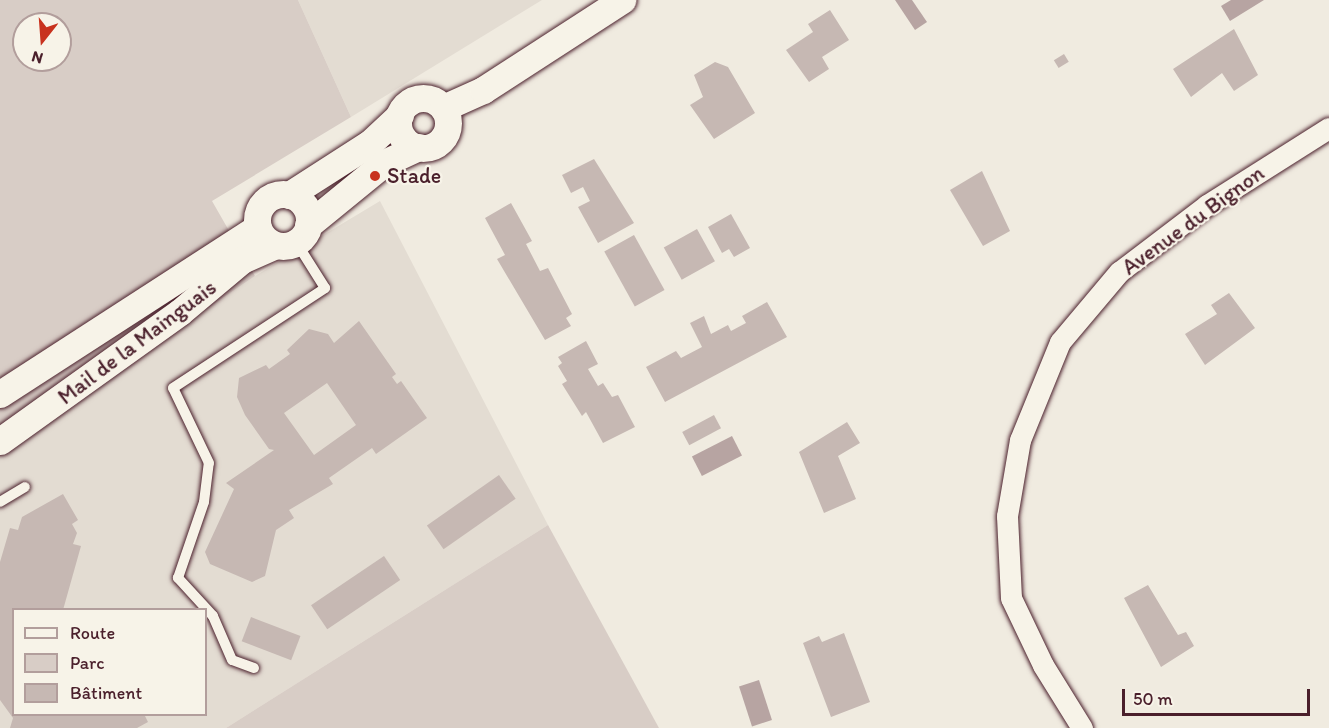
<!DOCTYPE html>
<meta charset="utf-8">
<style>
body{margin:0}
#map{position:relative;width:1329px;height:728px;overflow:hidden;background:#f0ebe0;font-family:Itim,sans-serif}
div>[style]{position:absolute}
.built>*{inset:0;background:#e3dcd2}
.green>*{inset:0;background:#d8cdc6}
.water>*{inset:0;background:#b7a4a2;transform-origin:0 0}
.building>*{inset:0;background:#c6b8b3;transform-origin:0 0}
.roads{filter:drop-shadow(0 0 2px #4a1f2b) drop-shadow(0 0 2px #4a1f2b)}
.service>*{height:10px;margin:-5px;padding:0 5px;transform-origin:5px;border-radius:5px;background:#f7f3e8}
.minor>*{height:21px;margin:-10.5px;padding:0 10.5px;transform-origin:10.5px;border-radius:10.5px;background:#f7f3e8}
.tertiary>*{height:27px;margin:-13.5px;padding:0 13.5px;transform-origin:13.5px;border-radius:13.5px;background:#f7f3e8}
.tertiary>.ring{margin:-13.5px;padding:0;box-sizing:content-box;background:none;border:27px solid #f7f3e8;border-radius:50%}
.dots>*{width:16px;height:16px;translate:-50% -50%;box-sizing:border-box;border:3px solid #f7f3e8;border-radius:50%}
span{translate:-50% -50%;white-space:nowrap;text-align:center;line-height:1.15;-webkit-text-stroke:4.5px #f7f3e8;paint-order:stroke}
.poi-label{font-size:22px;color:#4a1f2b}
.left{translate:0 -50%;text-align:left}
.street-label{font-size:22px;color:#4a1f2b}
.legend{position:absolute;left:12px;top:608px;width:195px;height:108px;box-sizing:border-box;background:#f7f3e8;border:2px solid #b29e9c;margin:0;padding:8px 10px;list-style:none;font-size:18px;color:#4a1f2b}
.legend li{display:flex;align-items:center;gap:12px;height:30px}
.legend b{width:30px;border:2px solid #b29e9c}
.north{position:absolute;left:12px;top:12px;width:60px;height:60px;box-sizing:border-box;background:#f7f3e8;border:2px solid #b29e9c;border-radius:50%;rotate:197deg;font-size:16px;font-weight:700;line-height:24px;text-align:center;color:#4a1f2b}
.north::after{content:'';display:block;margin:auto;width:21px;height:27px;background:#c8321e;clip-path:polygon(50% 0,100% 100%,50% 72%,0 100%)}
.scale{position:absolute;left:1122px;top:689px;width:188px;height:27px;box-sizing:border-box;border:3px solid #4a1f2b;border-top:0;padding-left:8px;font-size:18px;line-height:21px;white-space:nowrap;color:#4a1f2b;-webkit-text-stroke:4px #f7f3e8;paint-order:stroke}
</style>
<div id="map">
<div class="built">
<div style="clip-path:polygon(298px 0,542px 0,351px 117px)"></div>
<div style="clip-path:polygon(evenodd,380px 201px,548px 525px,226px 728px,0 728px,0 450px,255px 276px,380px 201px,14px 610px,206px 610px,206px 714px,14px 714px,14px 610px)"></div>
</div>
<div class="green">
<div style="clip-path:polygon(evenodd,0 0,298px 0,351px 117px,212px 201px,255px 276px,0 450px,0 0,24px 24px,60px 24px,60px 60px,24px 60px,24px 24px)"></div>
<div style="clip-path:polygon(548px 525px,659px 728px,226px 728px)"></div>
</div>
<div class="water">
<div style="clip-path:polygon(895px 0,912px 0,927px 22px,915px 30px)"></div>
<div style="clip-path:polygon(1231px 0,1264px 0,1230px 21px,1221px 6px)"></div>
<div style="left:732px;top:436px;width:22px;height:45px;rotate:63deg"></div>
<div style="left:759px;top:680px;width:42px;height:21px;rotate:72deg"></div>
</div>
<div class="building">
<div style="clip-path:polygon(830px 10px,849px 40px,822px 57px,829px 69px,809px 82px,786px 50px,813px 32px,808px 24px)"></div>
<div style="clip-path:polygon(1234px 29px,1258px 75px,1234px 91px,1222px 73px,1191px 97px,1173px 69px)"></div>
<div style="left:1064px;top:54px;width:9px;height:12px;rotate:58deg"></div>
<div style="clip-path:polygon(715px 62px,728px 67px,755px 113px,714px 139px,690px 105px,703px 97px,694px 75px)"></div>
<div style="clip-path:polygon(594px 159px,634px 223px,598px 243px,578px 207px,590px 201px,583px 187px,571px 193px,562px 175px)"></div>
<div style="clip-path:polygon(982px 171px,1010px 231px,983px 246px,950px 190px)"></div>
<div style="clip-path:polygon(511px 203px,532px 241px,526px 244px,540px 271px,548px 268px,572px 314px,566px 318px,571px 326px,545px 340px,497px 259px,505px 255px,485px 218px)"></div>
<div style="clip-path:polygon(731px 214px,750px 248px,734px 257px,729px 249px,722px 253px,708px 227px)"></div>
<div style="left:697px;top:229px;width:37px;height:38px;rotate:61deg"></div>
<div style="left:634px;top:235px;width:63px;height:34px;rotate:61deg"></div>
<div style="clip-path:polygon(1229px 293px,1255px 328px,1205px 365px,1185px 334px,1217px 314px,1211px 305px)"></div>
<div style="clip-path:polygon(767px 302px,787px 337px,665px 402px,646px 367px,676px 351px,681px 358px,702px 347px,690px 323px,704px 316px,711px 334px,728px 325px,731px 331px,746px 323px,742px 316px)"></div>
<div style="clip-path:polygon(evenodd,359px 321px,396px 374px,392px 377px,397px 384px,401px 381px,427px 418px,376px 454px,372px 448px,329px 478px,333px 484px,289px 510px,294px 518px,276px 530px,265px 576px,252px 582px,210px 564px,205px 552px,234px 489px,226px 483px,274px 450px,269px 449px,245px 415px,237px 397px,239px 378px,266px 365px,269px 369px,290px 354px,287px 350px,309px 329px,328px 334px,334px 343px,359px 321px,327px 383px,356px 425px,314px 455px,284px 413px,327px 383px)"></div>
<div style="clip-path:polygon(586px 341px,598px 364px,588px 369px,598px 386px,603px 383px,612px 397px,618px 395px,635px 427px,603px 443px,586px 412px,582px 416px,562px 384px,567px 381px,558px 366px,562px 363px,558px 357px)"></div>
<div style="left:714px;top:415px;width:15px;height:36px;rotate:62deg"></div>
<div style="clip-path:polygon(847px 422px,860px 443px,838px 456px,856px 499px,824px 513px,799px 452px)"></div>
<div style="left:499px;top:475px;width:29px;height:88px;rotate:55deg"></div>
<div style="clip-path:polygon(63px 494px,78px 520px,72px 524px,77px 533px,73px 544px,81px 546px,63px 610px,14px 610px,14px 714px,144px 714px,148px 722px,137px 728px,10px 728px,13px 718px,0 700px,0 562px,10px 528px,18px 530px,22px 517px)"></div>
<div style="left:384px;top:556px;width:29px;height:88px;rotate:56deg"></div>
<div style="clip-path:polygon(1148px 585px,1178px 635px,1186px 632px,1194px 646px,1161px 667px,1124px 598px)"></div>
<div style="left:251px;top:617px;width:53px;height:26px;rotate:21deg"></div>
<div style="clip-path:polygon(844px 633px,870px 702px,831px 717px,803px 643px,819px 636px,822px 642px)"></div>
</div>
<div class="roads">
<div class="service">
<div style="left:0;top:502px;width:29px;rotate:-31deg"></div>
<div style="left:254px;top:668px;width:23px;rotate:-160deg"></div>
<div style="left:232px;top:660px;width:48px;rotate:-113.4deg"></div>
<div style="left:213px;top:616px;width:52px;rotate:-132.6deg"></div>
<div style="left:178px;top:578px;width:80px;rotate:-71.1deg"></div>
<div style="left:204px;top:502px;width:39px;rotate:-83deg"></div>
<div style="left:209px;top:463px;width:83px;rotate:-115.6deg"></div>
<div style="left:173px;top:388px;width:182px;rotate:-33.3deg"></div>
<div style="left:325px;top:288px;width:54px;rotate:-122.2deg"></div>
</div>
<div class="minor">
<div style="left:1082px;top:728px;width:74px;rotate:-121.8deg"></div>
<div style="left:1043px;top:665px;width:74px;rotate:-115.5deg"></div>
<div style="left:1011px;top:598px;width:82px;rotate:-92.8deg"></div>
<div style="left:1007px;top:516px;width:77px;rotate:-80.3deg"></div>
<div style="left:1020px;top:440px;width:106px;rotate:-67.8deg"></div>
<div style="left:1060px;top:342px;width:92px;rotate:-49.9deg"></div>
<div style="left:1119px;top:272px;width:111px;rotate:-37.3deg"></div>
<div style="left:1207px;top:205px;width:144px;rotate:-32.3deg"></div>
</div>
<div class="tertiary">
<div class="ring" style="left:398px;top:98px;width:23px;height:23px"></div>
<div style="left:443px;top:108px;width:44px;rotate:-24.2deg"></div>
<div style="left:483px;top:90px;width:166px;rotate:-32.9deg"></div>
<div class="ring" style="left:257px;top:194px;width:25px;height:25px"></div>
<div style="left:289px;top:195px;width:96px;rotate:-32.7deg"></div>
<div style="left:370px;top:143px;width:41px;rotate:-43deg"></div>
<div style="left:308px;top:225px;width:98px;rotate:-39.2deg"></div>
<div style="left:384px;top:163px;width:38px;rotate:-25deg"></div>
<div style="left:0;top:394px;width:307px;rotate:-32.9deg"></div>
<div style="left:0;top:441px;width:221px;rotate:-35.6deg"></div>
<div style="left:180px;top:312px;width:81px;rotate:-40deg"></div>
<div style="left:242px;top:260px;width:36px;rotate:-24deg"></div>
</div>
</div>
<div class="dots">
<div style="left:375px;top:176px;background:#c8321e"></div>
</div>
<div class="poi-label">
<span class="left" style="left:387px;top:176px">Stade</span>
</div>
<div class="street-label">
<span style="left:1193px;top:220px;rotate:-36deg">Avenue du Bignon</span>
<span style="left:137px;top:342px;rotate:-37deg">Mail de la Mainguais</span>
</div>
<ul class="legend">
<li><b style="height:8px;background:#f7f3e8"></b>Route</li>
<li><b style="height:16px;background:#d8cdc6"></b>Parc</li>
<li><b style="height:16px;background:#c6b8b3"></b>Bâtiment</li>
</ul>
<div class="north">N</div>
<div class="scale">50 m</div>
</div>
